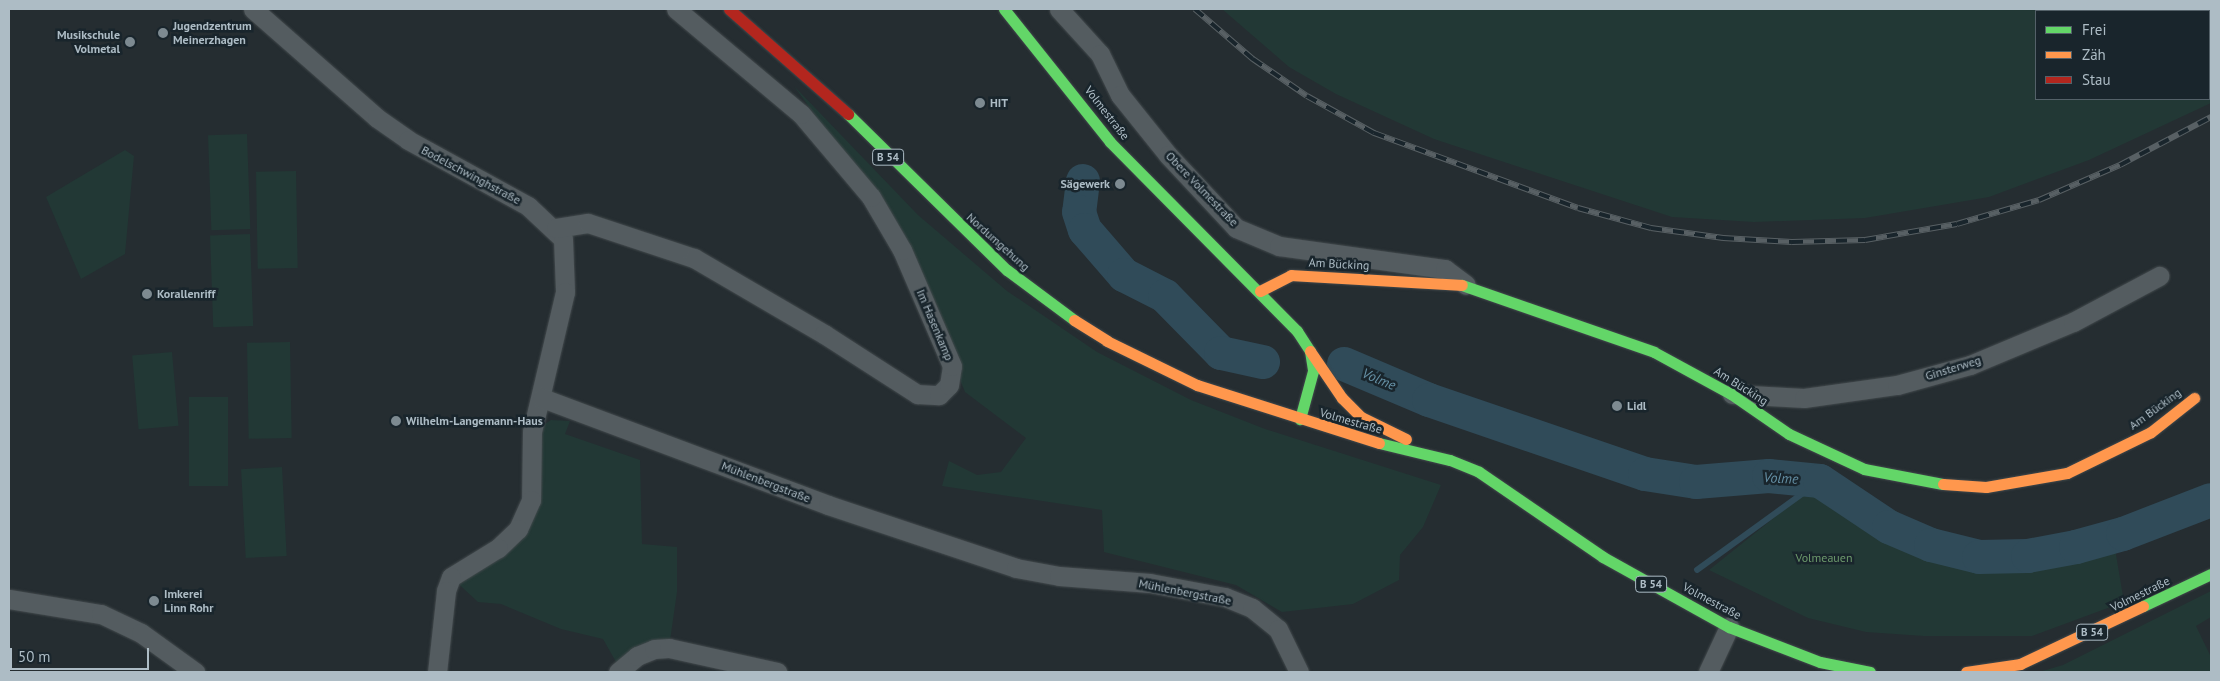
<!DOCTYPE html>
<meta charset="utf-8">
<style>
body{margin:0}
#map{position:relative;width:2220px;height:681px;overflow:hidden;background:#252d31;font-family:"PT Sans",sans-serif}
div>[style]{position:absolute}
.green>*{inset:0;background:#223835;transform-origin:0 0}
.stream>*{height:5.5px;margin:-2.75px;padding:0 2.75px;transform-origin:2.75px;border-radius:2.75px;background:#304b59}
.river>*{height:34px;margin:-17px;padding:0 17px;transform-origin:17px;border-radius:17px;background:#304b59}
.roads{filter:drop-shadow(0 0 1px #42494c) drop-shadow(0 0 1px #42494c)}
.street>*{height:19px;margin:-9.5px;padding:0 9.5px;transform-origin:9.5px;border-radius:9.5px;background:#545c60}
.fast>*{height:11px;margin:-5.5px;padding:0 5.5px;transform-origin:5.5px;border-radius:5.5px;background:#63d668}
.slow>*{height:11px;margin:-5.5px;padding:0 5.5px;transform-origin:5.5px;border-radius:5.5px;background:#ff974d}
.jam>*{height:11px;margin:-5.5px;padding:0 5.5px;transform-origin:5.5px;border-radius:5.5px;background:#b3261e}
.rail>*{height:5.5px;margin-top:-2.75px;transform-origin:0;background:repeating-linear-gradient(90deg,#19252c 0 11px,#586064 0 22px);box-sizing:border-box;border-block:1px solid #586064}
.dots>*{width:14px;height:14px;translate:-50% -50%;box-sizing:border-box;border:2px solid #19252c;border-radius:50%}
span{translate:-50% -50%;white-space:nowrap;text-align:center;line-height:1.15;-webkit-text-stroke:5px #19252c;paint-order:stroke}
.shield-label span{padding:1px 4px;background:#19252c;border:1px solid;border-radius:4px;-webkit-text-stroke-width:0}
.shield-label{font-size:11px;color:#adbcc5;font-weight:700}
.poi-label{font-size:12px;color:#adbcc5;font-weight:700}
.left{translate:0 -50%;text-align:left}
.right{translate:-100% -50%;text-align:right}
.street-label{font-size:12px;color:#adbcc5}
.park-label{font-size:12px;color:#6d9a6c}
.water-label{font-size:14px;color:#6590a5;font-style:italic}
.frame{position:absolute;inset:0;border:10px solid #adbcc5;pointer-events:none}
.legend{position:absolute;left:2035px;top:10px;width:175px;height:90px;box-sizing:border-box;background:#19252c;border:1px solid #546169;margin:0;padding:6px 9px;list-style:none;font-size:15px;color:#adbcc5}
.legend li{display:flex;align-items:center;gap:10px;height:25px}
.legend b{width:25px;border:1px solid #546169}
.scale{position:absolute;left:10px;top:648px;width:139px;height:22px;box-sizing:border-box;border:2px solid #adbcc5;border-top:0;padding-left:6px;font-size:15px;line-height:18px;white-space:nowrap;color:#adbcc5;-webkit-text-stroke:4px #19252c;paint-order:stroke}
</style>
<div id="map">
<div class="green">
<div style="clip-path:polygon(1222px 9px,2149px 9px,2036px 11px,2036px 99px,2209px 99px,2211px 24px,2211px 103px,2089px 160px,1989px 197px,1865px 218px,1754px 222px,1672px 217px,1434px 139px,1336px 94px,1289px 67px)"></div>
<div style="clip-path:polygon(794px 86px,918px 215px,1007px 291px,1097px 352px,1191px 400px,1265px 429px,1441px 485px,1423px 527px,1400px 555px,1399px 580px,1353px 604px,1282px 612px,1236px 585px,1104px 552px,1102px 510px,942px 486px,949px 461px,977px 475px,1001px 472px,1026px 438px,965px 392px,902px 236px)"></div>
<div style="left:247px;top:134px;width:95px;height:39px;rotate:88deg"></div>
<div style="clip-path:polygon(125px 150px,134px 156px,125px 254px,81px 279px,46px 197px)"></div>
<div style="left:296px;top:171px;width:97px;height:40px;rotate:89deg"></div>
<div style="left:250px;top:234px;width:92px;height:40px;rotate:88deg"></div>
<div style="left:290px;top:342px;width:96px;height:43px;rotate:89deg"></div>
<div style="left:172px;top:352px;width:74px;height:40px;rotate:85deg"></div>
<div style="left:189px;top:397px;width:39px;height:89px"></div>
<div style="clip-path:polygon(551px 420px,570px 421px,565px 434px,640px 460px,642px 544px,677px 547px,677px 592px,669px 648px,620px 669px,603px 639px,561px 629px,501px 604px,478px 602px,451px 577px,518px 529px,532px 432px)"></div>
<div style="left:282px;top:467px;width:89px;height:41px;rotate:87deg"></div>
<div style="clip-path:polygon(1820px 481px,1889px 527px,1931px 545px,1979px 557px,2028px 556px,2113px 537px,2124px 602px,2032px 636px,1924px 636px,1866px 632px,1808px 618px,1709px 570px)"></div>
<div style="clip-path:polygon(2211px 591px,2211px 617px,2196px 626px,2211px 657px,2211px 672px,2039px 672px,2063px 665px)"></div>
</div>
<div class="stream">
<div style="left:1697px;top:570px;width:152px;rotate:-35.9deg"></div>
</div>
<div class="river">
<div style="left:1083px;top:181px;width:31px;rotate:97deg"></div>
<div style="left:1079px;top:212px;width:19px;rotate:72deg"></div>
<div style="left:1085px;top:230px;width:60px;rotate:49.1deg"></div>
<div style="left:1124px;top:275px;width:46px;rotate:27.1deg"></div>
<div style="left:1165px;top:296px;width:80px;rotate:45.5deg"></div>
<div style="left:1221px;top:353px;width:43px;rotate:12.1deg"></div>
<div style="left:1344px;top:364px;width:92px;rotate:23deg"></div>
<div style="left:1429px;top:400px;width:228px;rotate:18.9deg"></div>
<div style="left:1645px;top:474px;width:52px;rotate:8.9deg"></div>
<div style="left:1696px;top:482px;width:73px;rotate:-4.7deg"></div>
<div style="left:1769px;top:476px;width:51px;rotate:5.6deg"></div>
<div style="left:1820px;top:481px;width:83px;rotate:33.7deg"></div>
<div style="left:1889px;top:527px;width:46px;rotate:23.2deg"></div>
<div style="left:1931px;top:545px;width:49px;rotate:14deg"></div>
<div style="left:1979px;top:557px;width:49px;rotate:-1.2deg"></div>
<div style="left:2028px;top:556px;width:49px;rotate:-10.6deg"></div>
<div style="left:2076px;top:547px;width:49px;rotate:-15.5deg"></div>
<div style="left:2123px;top:534px;width:94px;rotate:-21.1deg"></div>
</div>
<div class="roads">
<div class="street">
<div style="left:253px;top:9px;width:165px;rotate:41.3deg"></div>
<div style="left:377px;top:118px;width:38px;rotate:35deg"></div>
<div style="left:408px;top:140px;width:137px;rotate:28.8deg"></div>
<div style="left:528px;top:206px;width:48px;rotate:43.3deg"></div>
<div style="left:563px;top:239px;width:53px;rotate:87.8deg"></div>
<div style="left:565px;top:292px;width:144px;rotate:103.3deg"></div>
<div style="left:532px;top:432px;width:68px;rotate:90.8deg"></div>
<div style="left:531px;top:500px;width:32px;rotate:114deg"></div>
<div style="left:518px;top:529px;width:28px;rotate:136deg"></div>
<div style="left:498px;top:548px;width:55px;rotate:148.3deg"></div>
<div style="left:451px;top:577px;width:15px;rotate:110deg"></div>
<div style="left:446px;top:591px;width:81px;rotate:96.3deg"></div>
<div style="left:1059px;top:9px;width:61px;rotate:47.7deg"></div>
<div style="left:1100px;top:54px;width:46px;rotate:64deg"></div>
<div style="left:1120px;top:95px;width:77px;rotate:51.3deg"></div>
<div style="left:1168px;top:155px;width:100px;rotate:47deg"></div>
<div style="left:1236px;top:228px;width:47px;rotate:22.7deg"></div>
<div style="left:1279px;top:246px;width:168px;rotate:7.9deg"></div>
<div style="left:1445px;top:269px;width:26px;rotate:37deg"></div>
<div style="left:556px;top:228px;width:32px;rotate:-9deg"></div>
<div style="left:588px;top:223px;width:112px;rotate:18.3deg"></div>
<div style="left:694px;top:258px;width:151px;rotate:30.3deg"></div>
<div style="left:824px;top:334px;width:111px;rotate:32.8deg"></div>
<div style="left:917px;top:394px;width:22px;rotate:3deg"></div>
<div style="left:939px;top:395px;width:14px;rotate:-45deg"></div>
<div style="left:949px;top:385px;width:19px;rotate:-81deg"></div>
<div style="left:952px;top:366px;width:126px;rotate:-113.3deg"></div>
<div style="left:902px;top:250px;width:61px;rotate:-120.3deg"></div>
<div style="left:871px;top:197px;width:109px;rotate:-130.1deg"></div>
<div style="left:801px;top:114px;width:163px;rotate:-140deg"></div>
<div style="left:1732px;top:394px;width:72px;rotate:3.2deg"></div>
<div style="left:1804px;top:398px;width:94px;rotate:-8deg"></div>
<div style="left:1897px;top:385px;width:76px;rotate:-15.3deg"></div>
<div style="left:1970px;top:365px;width:112px;rotate:-22.7deg"></div>
<div style="left:2073px;top:322px;width:98px;rotate:-28.1deg"></div>
<div style="left:542px;top:398px;width:305px;rotate:20.5deg"></div>
<div style="left:828px;top:505px;width:198px;rotate:18.5deg"></div>
<div style="left:1016px;top:568px;width:44px;rotate:10.5deg"></div>
<div style="left:1059px;top:576px;width:91px;rotate:4.4deg"></div>
<div style="left:1150px;top:583px;width:76px;rotate:10.6deg"></div>
<div style="left:1225px;top:597px;width:29px;rotate:22deg"></div>
<div style="left:1252px;top:608px;width:33px;rotate:39deg"></div>
<div style="left:1278px;top:629px;width:48px;rotate:64deg"></div>
<div style="left:9px;top:599px;width:93px;rotate:9.3deg"></div>
<div style="left:101px;top:614px;width:44px;rotate:25.4deg"></div>
<div style="left:141px;top:633px;width:67px;rotate:35.8deg"></div>
<div style="left:618px;top:672px;width:25px;rotate:-40deg"></div>
<div style="left:637px;top:656px;width:18px;rotate:-22deg"></div>
<div style="left:654px;top:649px;width:15px;rotate:-4deg"></div>
<div style="left:669px;top:648px;width:111px;rotate:12.5deg"></div>
<div style="left:1708px;top:672px;width:50px;rotate:-65deg"></div>
</div>
<div class="fast">
<div style="left:1004px;top:9px;width:170px;rotate:51.4deg"></div>
<div style="left:1110px;top:142px;width:266px;rotate:45.3deg"></div>
<div style="left:1297px;top:331px;width:24px;rotate:57deg"></div>
<div style="left:1310px;top:351px;width:20px;rotate:81deg"></div>
<div style="left:1313px;top:371px;width:50px;rotate:105.2deg"></div>
<div style="left:848px;top:114px;width:223px;rotate:44.5deg"></div>
<div style="left:1007px;top:270px;width:84px;rotate:36.7deg"></div>
<div style="left:1462px;top:285px;width:203px;rotate:19.2deg"></div>
<div style="left:1654px;top:352px;width:88px;rotate:28.6deg"></div>
<div style="left:1731px;top:394px;width:70px;rotate:34.6deg"></div>
<div style="left:1789px;top:434px;width:83px;rotate:25deg"></div>
<div style="left:1864px;top:469px;width:80px;rotate:10.8deg"></div>
<div style="left:1379px;top:443px;width:73px;rotate:13.5deg"></div>
<div style="left:1450px;top:460px;width:31px;rotate:22deg"></div>
<div style="left:1479px;top:472px;width:150px;rotate:34.4deg"></div>
<div style="left:1603px;top:557px;width:144px;rotate:29.1deg"></div>
<div style="left:1729px;top:627px;width:97px;rotate:21deg"></div>
<div style="left:1820px;top:662px;width:51px;rotate:11.3deg"></div>
<div style="left:2143px;top:606px;width:75px;rotate:-25.2deg"></div>
</div>
<div class="slow">
<div style="left:1260px;top:291px;width:35px;rotate:-27deg"></div>
<div style="left:1291px;top:275px;width:171px;rotate:3.3deg"></div>
<div style="left:1074px;top:320px;width:39px;rotate:32deg"></div>
<div style="left:1107px;top:341px;width:100px;rotate:26.1deg"></div>
<div style="left:1197px;top:385px;width:191px;rotate:17.7deg"></div>
<div style="left:1310px;top:351px;width:57px;rotate:55.8deg"></div>
<div style="left:1342px;top:398px;width:27px;rotate:45deg"></div>
<div style="left:1361px;top:417px;width:50px;rotate:26.1deg"></div>
<div style="left:1943px;top:484px;width:43px;rotate:4deg"></div>
<div style="left:1986px;top:487px;width:82px;rotate:-9.8deg"></div>
<div style="left:2067px;top:473px;width:93px;rotate:-26deg"></div>
<div style="left:2151px;top:432px;width:55px;rotate:-38.3deg"></div>
<div style="left:1966px;top:672px;width:55px;rotate:-8.4deg"></div>
<div style="left:2020px;top:664px;width:136px;rotate:-25.2deg"></div>
</div>
<div class="jam">
<div style="left:729px;top:9px;width:159px;rotate:41.4deg"></div>
</div>
</div>
<div class="rail">
<div style="left:1195px;top:9px;width:77px;rotate:40.8deg"></div>
<div style="left:1253px;top:59px;width:65px;rotate:34.4deg"></div>
<div style="left:1307px;top:96px;width:77px;rotate:28.9deg"></div>
<div style="left:1374px;top:133px;width:217px;rotate:20.2deg"></div>
<div style="left:1578px;top:208px;width:76px;rotate:15.3deg"></div>
<div style="left:1651px;top:228px;width:73px;rotate:7.9deg"></div>
<div style="left:1723px;top:238px;width:69px;rotate:3.3deg"></div>
<div style="left:1792px;top:242px;width:73px;rotate:-1.6deg"></div>
<div style="left:1865px;top:240px;width:93px;rotate:-9.9deg"></div>
<div style="left:1957px;top:224px;width:85px;rotate:-16.3deg"></div>
<div style="left:2039px;top:200px;width:88px;rotate:-23.4deg"></div>
<div style="left:2120px;top:165px;width:103px;rotate:-27.8deg"></div>
</div>
<div class="dots">
<div style="left:163px;top:33px;background:#7d8a91"></div>
<div style="left:130px;top:42px;background:#7d8a91"></div>
<div style="left:980px;top:103px;background:#7d8a91"></div>
<div style="left:1120px;top:184px;background:#7d8a91"></div>
<div style="left:147px;top:294px;background:#7d8a91"></div>
<div style="left:1617px;top:406px;background:#7d8a91"></div>
<div style="left:396px;top:421px;background:#7d8a91"></div>
<div style="left:154px;top:601px;background:#7d8a91"></div>
</div>
<div class="shield-label">
<span style="left:888px;top:157px">B 54</span>
<span style="left:1651px;top:584px">B 54</span>
<span style="left:2092px;top:632px">B 54</span>
</div>
<div class="poi-label">
<span class="left" style="left:173px;top:33px">Jugendzentrum<br>Meinerzhagen</span>
<span class="right" style="left:120px;top:42px">Musikschule<br>Volmetal</span>
<span class="left" style="left:990px;top:103px">HIT</span>
<span class="right" style="left:1110px;top:184px">Sägewerk</span>
<span class="left" style="left:157px;top:294px">Korallenriff</span>
<span class="left" style="left:1627px;top:406px">Lidl</span>
<span class="left" style="left:406px;top:421px">Wilhelm-Langemann-Haus</span>
<span class="left" style="left:164px;top:601px">Imkerei<br>Linn Rohr</span>
</div>
<div class="street-label">
<span style="left:1107px;top:113px;rotate:52deg">Volmestraße</span>
<span style="left:471px;top:175px;rotate:28deg">Bodelschwinghstraße</span>
<span style="left:1202px;top:189px;rotate:46deg">Obere Volmestraße</span>
<span style="left:998px;top:242px;rotate:42deg">Nordumgehung</span>
<span style="left:1339px;top:264px;rotate:3deg">Am Bücking</span>
<span style="left:935px;top:325px;rotate:67deg">Im Hasenkamp</span>
<span style="left:1953px;top:368px;rotate:-17deg">Ginsterweg</span>
<span style="left:1741px;top:386px;rotate:32deg">Am Bücking</span>
<span style="left:2155px;top:409px;rotate:-36deg">Am Bücking</span>
<span style="left:1351px;top:421px;rotate:16deg">Volmestraße</span>
<span style="left:766px;top:482px;rotate:21deg">Mühlenbergstraße</span>
<span style="left:1185px;top:592px;rotate:11deg">Mühlenbergstraße</span>
<span style="left:2140px;top:594px;rotate:-26deg">Volmestraße</span>
<span style="left:1712px;top:601px;rotate:28deg">Volmestraße</span>
</div>
<div class="park-label">
<span style="left:1824px;top:558px">Volmeauen</span>
</div>
<div class="water-label">
<span style="left:1379px;top:379px;rotate:23deg">Volme</span>
<span style="left:1781px;top:478px;rotate:3deg">Volme</span>
</div>
<div class="frame"></div>
<ul class="legend">
<li><b style="height:6px;background:#63d668"></b>Frei</li>
<li><b style="height:6px;background:#ff974d"></b>Zäh</li>
<li><b style="height:6px;background:#b3261e"></b>Stau</li>
</ul>
<div class="scale">50 m</div>
</div>
